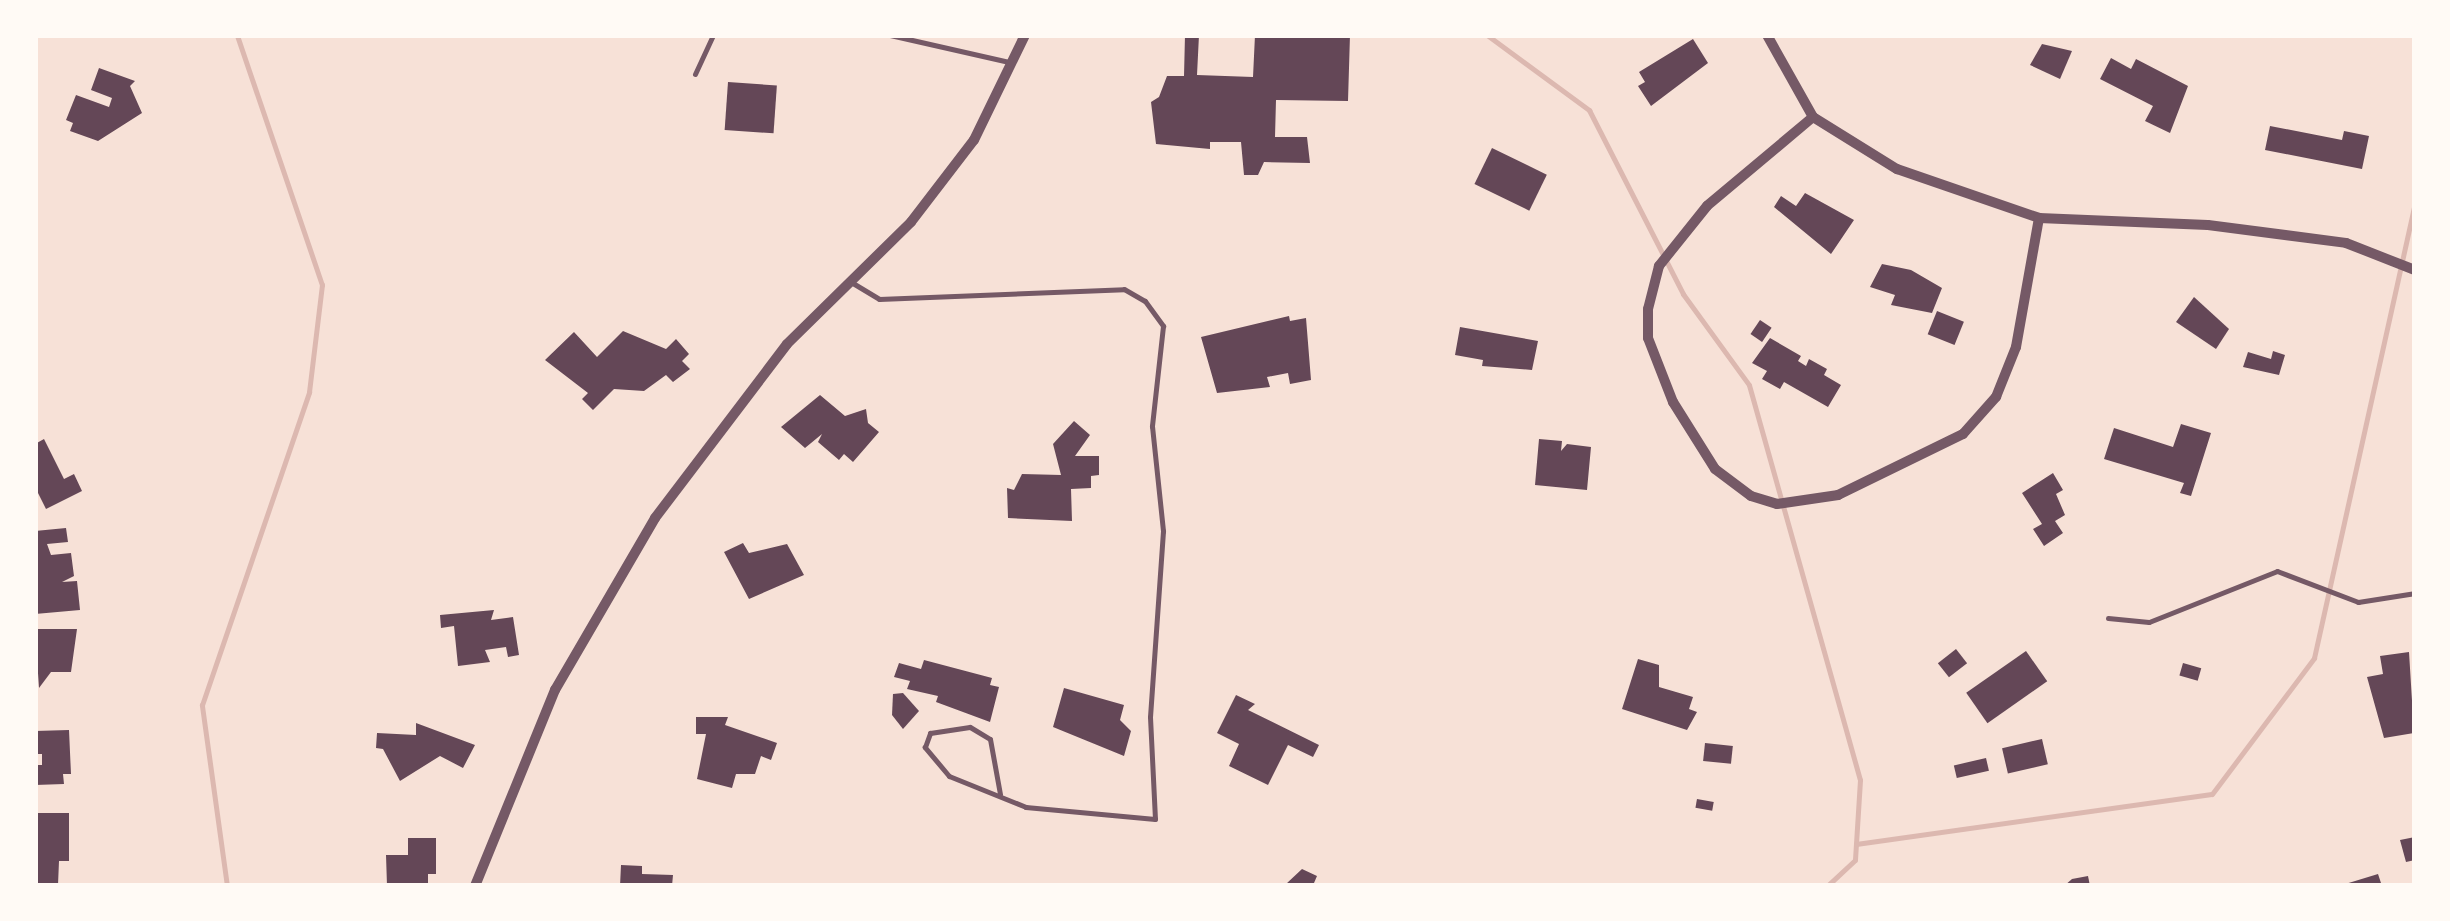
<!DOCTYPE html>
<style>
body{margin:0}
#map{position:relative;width:2450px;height:921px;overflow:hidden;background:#f7e1d7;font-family:Cabin,sans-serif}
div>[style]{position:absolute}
.stream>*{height:5px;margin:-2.5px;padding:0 2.5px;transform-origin:2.5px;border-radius:2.5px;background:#dcb8b0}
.building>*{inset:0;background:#644757;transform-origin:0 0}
.service>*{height:5px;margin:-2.5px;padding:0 2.5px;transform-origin:2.5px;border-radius:2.5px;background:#755966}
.minor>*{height:10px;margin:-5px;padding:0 5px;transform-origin:5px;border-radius:5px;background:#755966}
span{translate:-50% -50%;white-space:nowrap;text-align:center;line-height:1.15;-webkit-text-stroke:8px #fffaf5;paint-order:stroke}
.frame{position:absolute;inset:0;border:38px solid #fffaf5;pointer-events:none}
</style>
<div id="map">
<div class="stream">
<div style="left:1487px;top:35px;width:127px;rotate:36.3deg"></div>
<div style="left:1589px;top:110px;width:207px;rotate:62.9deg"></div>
<div style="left:1683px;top:294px;width:112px;rotate:54deg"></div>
<div style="left:1749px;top:385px;width:410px;rotate:74.3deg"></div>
<div style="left:1860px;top:780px;width:80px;rotate:93.6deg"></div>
<div style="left:1855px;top:860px;width:38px;rotate:137deg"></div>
<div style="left:1856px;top:844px;width:359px;rotate:-8deg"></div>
<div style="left:2212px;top:794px;width:170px;rotate:-53.1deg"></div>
<div style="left:2314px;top:658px;width:465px;rotate:-77.5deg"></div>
<div style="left:227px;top:886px;width:183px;rotate:-97.9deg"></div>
<div style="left:202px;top:705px;width:331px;rotate:-71.1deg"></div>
<div style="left:309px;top:392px;width:108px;rotate:-83.1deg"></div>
<div style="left:322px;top:285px;width:264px;rotate:-108.8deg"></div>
</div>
<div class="building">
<div style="clip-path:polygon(1185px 35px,1199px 35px,1197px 75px,1253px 77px,1255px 35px,1350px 35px,1348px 101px,1276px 100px,1275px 137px,1307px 137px,1310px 163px,1264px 162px,1258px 175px,1244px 175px,1241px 142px,1210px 142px,1210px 149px,1156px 144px,1151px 102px,1159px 97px,1167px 76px,1184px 76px)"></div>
<div style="clip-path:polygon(1693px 39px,1708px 63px,1651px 106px,1638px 86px,1645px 82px,1639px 72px)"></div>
<div style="clip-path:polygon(2042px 44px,2072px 51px,2060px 79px,2030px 65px)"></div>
<div style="clip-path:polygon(2111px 58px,2131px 69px,2136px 59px,2188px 86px,2170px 133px,2145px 121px,2153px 106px,2100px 79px)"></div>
<div style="clip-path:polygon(99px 68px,135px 81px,130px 86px,142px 113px,98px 141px,70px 131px,73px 123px,66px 120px,76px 95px,109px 107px,112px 98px,91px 90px)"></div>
<div style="left:728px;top:82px;width:49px;height:48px;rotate:4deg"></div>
<div style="clip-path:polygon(2270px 126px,2342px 140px,2344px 131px,2369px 136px,2362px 169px,2265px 150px)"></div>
<div style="left:1492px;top:148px;width:61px;height:40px;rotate:26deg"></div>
<div style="clip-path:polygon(1805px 193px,1854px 220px,1831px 254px,1774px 207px,1781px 196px,1796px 206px)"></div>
<div style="clip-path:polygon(1882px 264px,1911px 270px,1942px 288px,1932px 313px,1891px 305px,1895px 295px,1870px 287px)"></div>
<div style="clip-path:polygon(2194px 297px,2229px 329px,2216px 349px,2176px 322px)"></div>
<div style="left:1937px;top:311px;width:29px;height:25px;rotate:22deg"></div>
<div style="clip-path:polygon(1289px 316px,1290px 321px,1306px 318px,1311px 380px,1290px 384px,1288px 373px,1267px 377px,1270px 387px,1217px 393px,1201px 337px)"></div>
<div style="left:1760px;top:320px;width:14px;height:17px;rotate:34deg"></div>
<div style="clip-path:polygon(1460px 327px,1538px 341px,1532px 370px,1482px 366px,1483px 360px,1455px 355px)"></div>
<div style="clip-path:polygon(623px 331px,666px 349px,676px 339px,689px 354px,682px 361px,690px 369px,673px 382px,666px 375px,644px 391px,614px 389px,593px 410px,582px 399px,588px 393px,545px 360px,574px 332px,597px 357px)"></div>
<div style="clip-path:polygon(1770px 338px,1801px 356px,1798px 361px,1806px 366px,1809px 359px,1827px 369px,1824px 375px,1841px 385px,1828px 407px,1784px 382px,1780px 389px,1762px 379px,1767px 371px,1752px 363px)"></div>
<div style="clip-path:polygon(2273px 351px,2285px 355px,2279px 375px,2243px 367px,2248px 352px,2271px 359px)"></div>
<div style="clip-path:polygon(820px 395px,845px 416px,866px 409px,868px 423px,879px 432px,853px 462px,844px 454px,839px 460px,818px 442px,822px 434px,805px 448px,781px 427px)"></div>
<div style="clip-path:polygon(1074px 421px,1090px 435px,1075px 456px,1099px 456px,1099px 475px,1091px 476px,1091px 488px,1071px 489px,1072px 521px,1008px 518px,1007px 488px,1014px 490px,1022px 474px,1061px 475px,1053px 444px)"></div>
<div style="clip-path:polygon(2181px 424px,2211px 433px,2191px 496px,2180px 493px,2184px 483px,2104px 459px,2114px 428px,2173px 447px)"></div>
<div style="clip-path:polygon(44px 439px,64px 479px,74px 474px,82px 491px,46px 509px,35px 487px,35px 444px)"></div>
<div style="clip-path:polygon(1539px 439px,1562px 441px,1561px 451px,1567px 444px,1591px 447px,1587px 490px,1535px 485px)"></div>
<div style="clip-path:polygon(2053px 473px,2063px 490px,2056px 494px,2065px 515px,2055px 521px,2063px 533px,2044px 546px,2033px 529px,2042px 524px,2022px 493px)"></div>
<div style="clip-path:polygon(66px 528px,68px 542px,47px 544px,51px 555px,71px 553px,74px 576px,62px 582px,77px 581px,80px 610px,35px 614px,35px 531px)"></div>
<div style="clip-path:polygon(743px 543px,749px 553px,787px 544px,804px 575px,749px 599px,724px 552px)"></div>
<div style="clip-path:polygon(494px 610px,491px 620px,513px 617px,519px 655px,508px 657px,506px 647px,485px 650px,490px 662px,458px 666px,454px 626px,441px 628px,440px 615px)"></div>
<div style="clip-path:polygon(35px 629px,77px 629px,71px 672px,51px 672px,39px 688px)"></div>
<div style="left:1956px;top:649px;width:18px;height:23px;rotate:52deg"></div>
<div style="left:2026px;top:651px;width:37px;height:73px;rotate:55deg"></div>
<div style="clip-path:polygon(2409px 652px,2414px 733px,2384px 738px,2367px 677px,2383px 674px,2380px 656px)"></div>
<div style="clip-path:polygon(1638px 659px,1659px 665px,1659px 687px,1693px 697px,1689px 709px,1697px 712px,1687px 730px,1622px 709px)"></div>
<div style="clip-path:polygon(924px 660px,992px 678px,990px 685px,999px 687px,990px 722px,936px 702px,938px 696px,907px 689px,910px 681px,894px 677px,899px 663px,921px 669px)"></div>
<div style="left:2183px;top:663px;width:19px;height:13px;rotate:16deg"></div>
<div style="clip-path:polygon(1064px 688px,1124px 705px,1120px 720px,1131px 731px,1124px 756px,1053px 727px)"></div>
<div style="clip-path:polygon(903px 693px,919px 711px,903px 729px,892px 715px,893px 694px)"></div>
<div style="clip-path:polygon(1236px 695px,1255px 704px,1248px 710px,1319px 745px,1313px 757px,1288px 745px,1268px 785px,1229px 766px,1239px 744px,1217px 733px)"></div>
<div style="clip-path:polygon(696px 717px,728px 717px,725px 725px,777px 743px,771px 760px,761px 756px,755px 774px,736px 774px,732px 788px,697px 779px,706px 734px,696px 734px)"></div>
<div style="clip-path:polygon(416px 723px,475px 745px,463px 768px,440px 756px,400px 781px,383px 749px,376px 748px,377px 733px,416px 735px)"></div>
<div style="clip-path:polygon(69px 730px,71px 774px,63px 774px,64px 784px,35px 785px,35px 765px,42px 765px,42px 754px,35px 754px,35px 731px)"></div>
<div style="left:2042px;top:739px;width:26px;height:41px;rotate:77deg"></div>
<div style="left:1705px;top:743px;width:28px;height:18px;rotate:6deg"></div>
<div style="left:1986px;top:758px;width:13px;height:33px;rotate:77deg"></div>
<div style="left:1697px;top:799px;width:17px;height:9px;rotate:10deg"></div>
<div style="clip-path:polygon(35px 813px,69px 813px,69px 861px,59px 861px,58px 885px,35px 885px)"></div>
<div style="clip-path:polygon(2415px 837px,2415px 860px,2406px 862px,2400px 840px)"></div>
<div style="clip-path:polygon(408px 838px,436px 838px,436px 874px,428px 874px,428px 886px,387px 886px,386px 855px,408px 855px)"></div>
<div style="clip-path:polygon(621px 865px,642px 866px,642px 874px,673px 875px,672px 886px,620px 886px)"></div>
<div style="clip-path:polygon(1302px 869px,1317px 876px,1314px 883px,1320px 886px,1286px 884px)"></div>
<div style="clip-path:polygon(2378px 874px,2382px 886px,2343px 886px,2342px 885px)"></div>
<div style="clip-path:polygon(2088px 876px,2090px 886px,2064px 886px,2072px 879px)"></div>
</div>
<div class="service">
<div style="left:890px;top:35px;width:122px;rotate:12.8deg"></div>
<div style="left:695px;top:74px;width:43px;rotate:-65.2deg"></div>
<div style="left:851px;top:282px;width:33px;rotate:31deg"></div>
<div style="left:879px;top:299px;width:245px;rotate:-2.3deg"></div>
<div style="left:1124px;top:289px;width:24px;rotate:30deg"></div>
<div style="left:1145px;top:301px;width:31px;rotate:54deg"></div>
<div style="left:1163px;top:326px;width:101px;rotate:96.3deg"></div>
<div style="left:1152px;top:426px;width:106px;rotate:84deg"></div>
<div style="left:1163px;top:531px;width:186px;rotate:94deg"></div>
<div style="left:1150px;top:717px;width:102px;rotate:87.2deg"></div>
<div style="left:1155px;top:819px;width:130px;rotate:-174.7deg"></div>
<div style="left:1026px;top:807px;width:83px;rotate:-158.1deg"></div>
<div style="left:949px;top:776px;width:38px;rotate:-130deg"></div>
<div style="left:925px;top:747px;width:15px;rotate:-70deg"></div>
<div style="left:930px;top:733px;width:40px;rotate:-8.5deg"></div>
<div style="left:970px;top:727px;width:23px;rotate:31deg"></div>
<div style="left:990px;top:739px;width:56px;rotate:79.7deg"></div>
<div style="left:2108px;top:618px;width:41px;rotate:5.6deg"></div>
<div style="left:2149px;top:622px;width:138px;rotate:-21.7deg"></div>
<div style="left:2277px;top:571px;width:87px;rotate:20.9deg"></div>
<div style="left:2358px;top:602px;width:58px;rotate:-9deg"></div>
</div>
<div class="minor">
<div style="left:1767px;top:35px;width:94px;rotate:60.7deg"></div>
<div style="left:1813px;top:117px;width:99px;rotate:31.8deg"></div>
<div style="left:1897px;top:169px;width:150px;rotate:19deg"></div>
<div style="left:2039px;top:218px;width:169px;rotate:2.4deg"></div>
<div style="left:2208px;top:225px;width:139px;rotate:7.4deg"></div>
<div style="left:2346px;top:243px;width:74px;rotate:21.4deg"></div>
<div style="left:1813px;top:117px;width:138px;rotate:140deg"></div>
<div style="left:1707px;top:206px;width:77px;rotate:128.7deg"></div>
<div style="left:1659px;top:266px;width:44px;rotate:104.3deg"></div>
<div style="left:1648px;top:309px;width:29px;rotate:90deg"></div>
<div style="left:1648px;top:338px;width:69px;rotate:68.7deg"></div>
<div style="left:1673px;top:402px;width:79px;rotate:57.9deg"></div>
<div style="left:1715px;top:469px;width:45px;rotate:36.9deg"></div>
<div style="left:1751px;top:496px;width:27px;rotate:17deg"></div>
<div style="left:1777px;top:504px;width:62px;rotate:-8.4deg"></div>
<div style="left:1838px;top:495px;width:139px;rotate:-26deg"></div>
<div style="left:1963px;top:434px;width:50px;rotate:-48.3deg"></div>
<div style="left:1996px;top:397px;width:54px;rotate:-68.2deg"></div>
<div style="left:2016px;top:347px;width:131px;rotate:-79.9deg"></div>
<div style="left:475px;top:886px;width:212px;rotate:-67.8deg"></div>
<div style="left:555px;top:690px;width:199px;rotate:-59.8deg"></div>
<div style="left:655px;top:518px;width:218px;rotate:-52.8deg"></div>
<div style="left:787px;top:344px;width:174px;rotate:-44.5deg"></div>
<div style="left:911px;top:222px;width:103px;rotate:-52.5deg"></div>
<div style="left:974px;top:140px;width:117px;rotate:-64.1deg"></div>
</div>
<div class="frame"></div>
</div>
